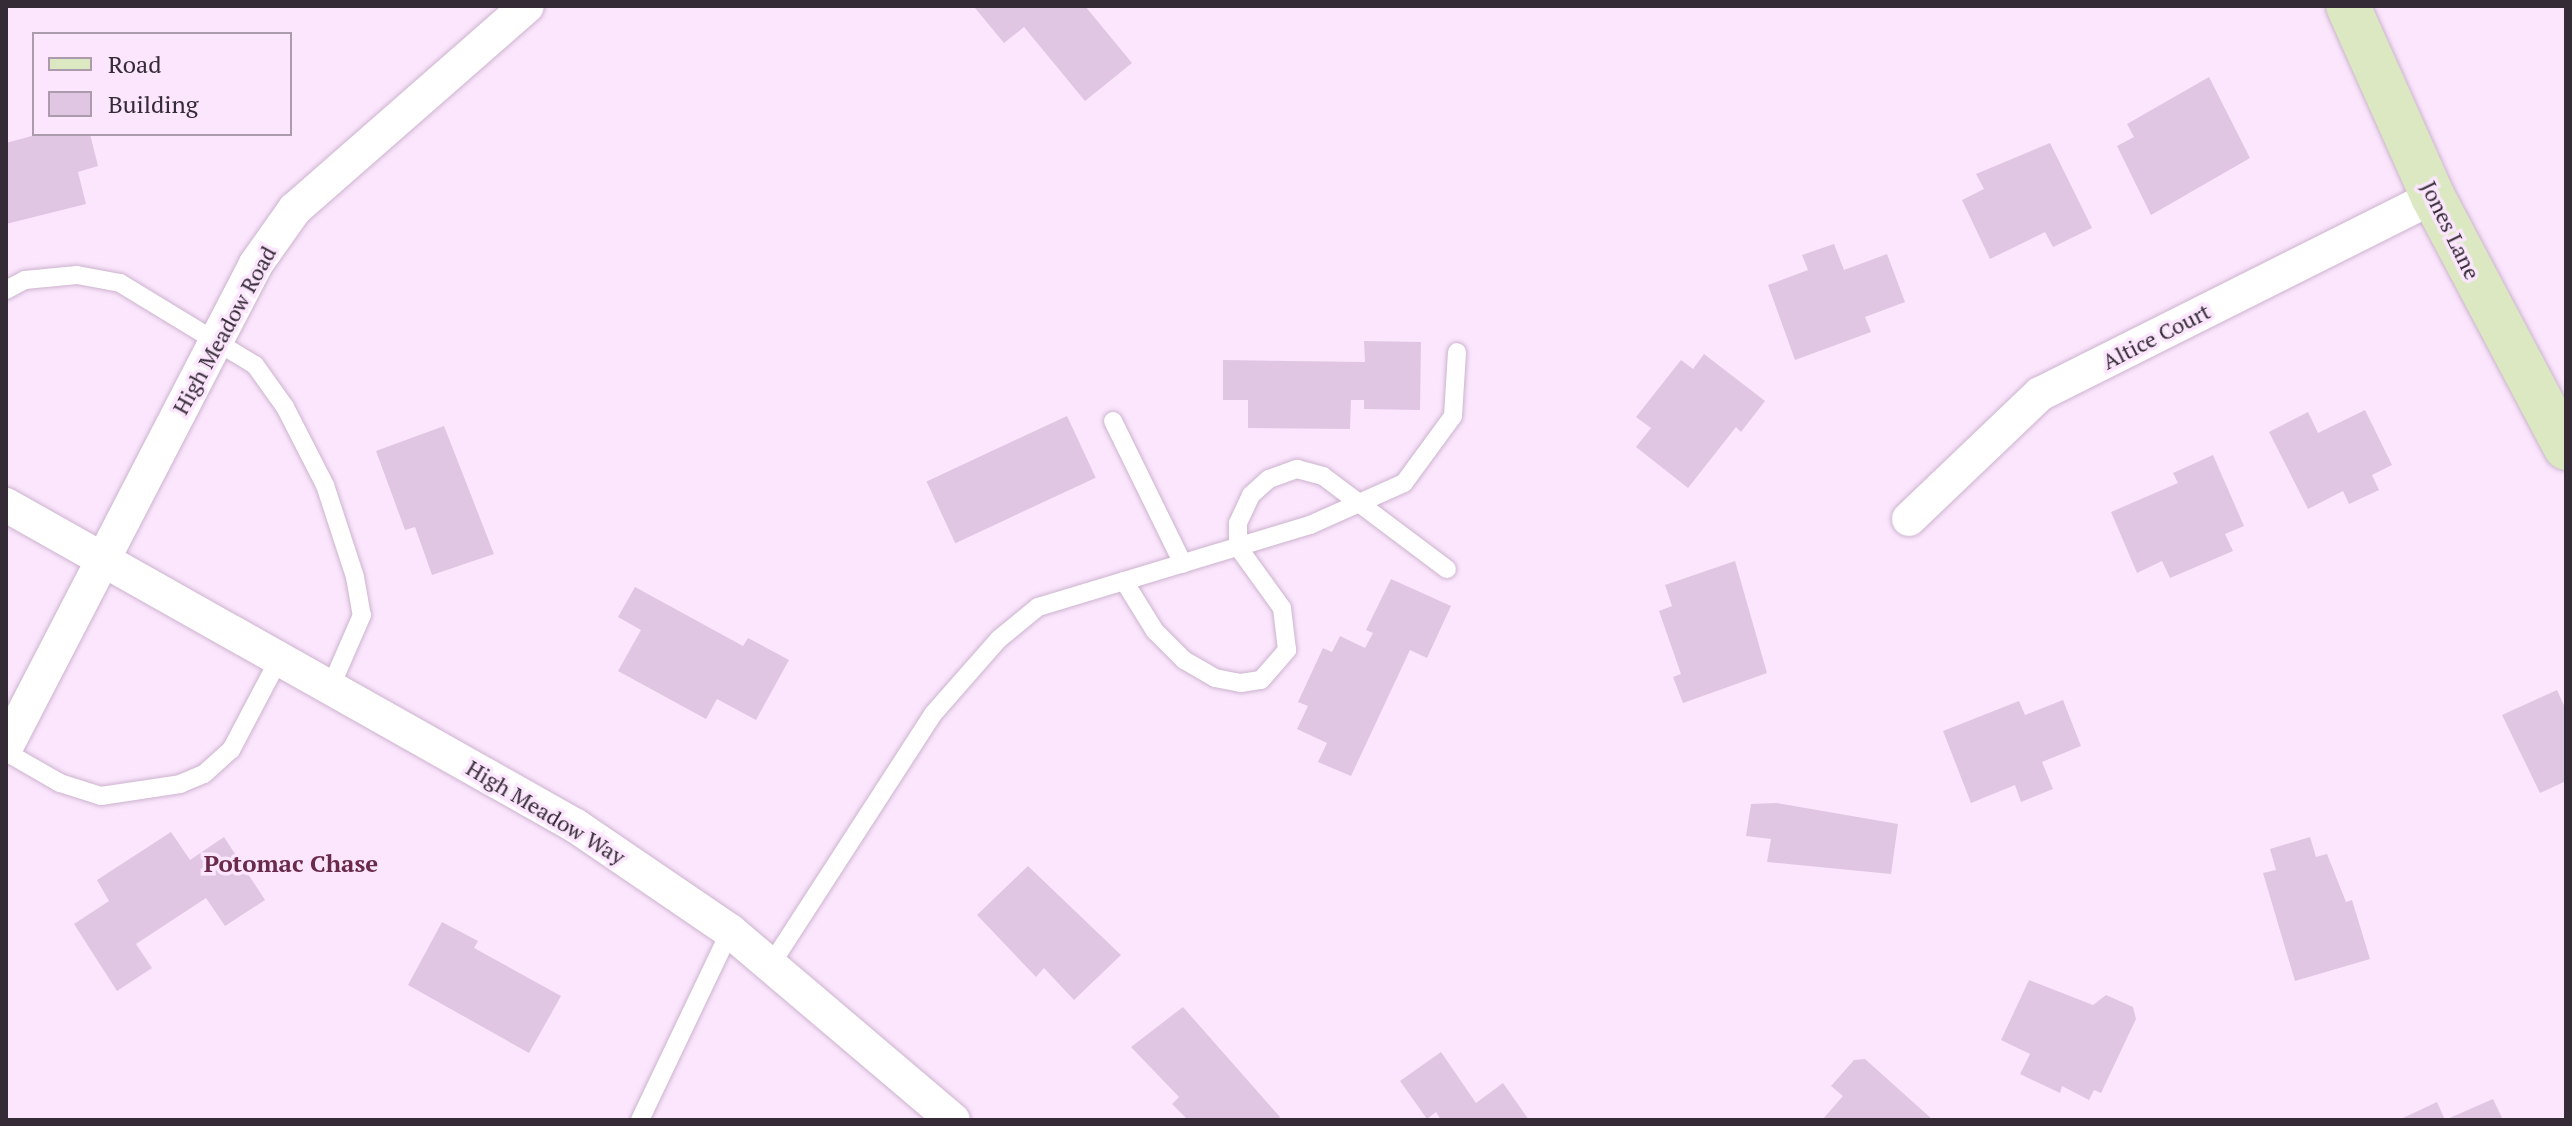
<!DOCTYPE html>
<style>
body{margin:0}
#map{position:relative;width:2572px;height:1126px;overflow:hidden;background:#fbe6fd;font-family:"PT Serif",serif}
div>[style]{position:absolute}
.building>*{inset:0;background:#e0c6e2;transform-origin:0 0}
.roads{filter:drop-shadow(0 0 2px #ccb3ce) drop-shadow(0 0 2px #ccb3ce)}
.lane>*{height:18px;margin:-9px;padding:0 9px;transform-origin:9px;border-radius:9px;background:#fff}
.street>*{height:34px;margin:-17px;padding:0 17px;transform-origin:17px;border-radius:17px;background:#fff}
.secondary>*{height:44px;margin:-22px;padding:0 22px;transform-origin:22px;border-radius:22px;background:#dbe8c2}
span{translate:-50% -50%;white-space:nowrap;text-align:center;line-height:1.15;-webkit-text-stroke:7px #fbe6fd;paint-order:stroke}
.street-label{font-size:22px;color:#352b36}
.neighbourhood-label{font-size:24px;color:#6a2a4a;font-weight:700}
.frame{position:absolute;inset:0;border:8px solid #352b36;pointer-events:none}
.legend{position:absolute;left:32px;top:32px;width:260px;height:104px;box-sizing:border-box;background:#fbe6fd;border:2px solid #ac9bad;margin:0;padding:10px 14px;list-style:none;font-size:24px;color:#352b36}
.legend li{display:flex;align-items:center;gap:16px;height:40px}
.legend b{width:40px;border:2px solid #ac9bad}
</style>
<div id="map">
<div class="building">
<div style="clip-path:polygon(1085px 6px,1132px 63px,1085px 101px,1024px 27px,1004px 43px,975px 8px)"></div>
<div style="clip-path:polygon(2209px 77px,2250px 158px,2151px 215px,2117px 146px,2134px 137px,2127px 124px)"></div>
<div style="clip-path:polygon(39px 134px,90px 134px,98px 166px,78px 172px,86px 204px,6px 224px,6px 143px)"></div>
<div style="clip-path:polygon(2050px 143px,2092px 228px,2053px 247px,2045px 232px,1990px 259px,1962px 200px,1984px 189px,1976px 174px)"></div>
<div style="clip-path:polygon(1834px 244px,1844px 270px,1887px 254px,1905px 302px,1865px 317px,1871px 332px,1795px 360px,1768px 285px,1808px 270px,1802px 255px)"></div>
<div style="clip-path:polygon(1364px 341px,1421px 342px,1420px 410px,1364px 409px,1364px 400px,1351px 400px,1350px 429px,1248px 428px,1248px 400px,1223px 400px,1223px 360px,1365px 362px)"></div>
<div style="clip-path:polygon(1704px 354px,1765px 401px,1741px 432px,1736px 427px,1688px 488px,1636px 447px,1651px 428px,1636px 417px,1681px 360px,1693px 369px)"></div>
<div style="clip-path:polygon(2365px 410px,2392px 465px,2372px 475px,2379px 490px,2349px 504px,2343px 491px,2308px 509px,2269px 432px,2308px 412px,2318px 433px)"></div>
<div style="left:1067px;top:416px;width:68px;height:155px;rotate:65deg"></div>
<div style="clip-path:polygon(444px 426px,494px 554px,432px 575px,415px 527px,405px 530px,376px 451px)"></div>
<div style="clip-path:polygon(2213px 455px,2244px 526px,2225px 534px,2233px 551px,2170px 578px,2162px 561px,2137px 573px,2111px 512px,2178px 483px,2173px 473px)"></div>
<div style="clip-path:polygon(1735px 561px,1767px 673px,1683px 703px,1673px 677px,1681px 674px,1659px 611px,1672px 606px,1665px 585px)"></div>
<div style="clip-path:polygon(1391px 579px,1451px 606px,1427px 658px,1410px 650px,1351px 776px,1318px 762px,1327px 743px,1297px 729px,1308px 706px,1298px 702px,1323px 648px,1332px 652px,1340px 636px,1365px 648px,1373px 633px,1366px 630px)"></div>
<div style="clip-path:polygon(635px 587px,743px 646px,748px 638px,789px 660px,756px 720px,717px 699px,706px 719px,618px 671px,641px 630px,618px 617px)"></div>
<div style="clip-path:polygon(2557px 690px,2566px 710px,2566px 781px,2540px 793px,2502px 715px)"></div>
<div style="clip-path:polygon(2063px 700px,2081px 746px,2042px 762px,2053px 789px,2021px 802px,2015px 785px,1971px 803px,1943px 731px,2019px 701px,2025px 715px)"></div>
<div style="clip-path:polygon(1776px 803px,1898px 824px,1891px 874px,1767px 862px,1771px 839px,1746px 836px,1751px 804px)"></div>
<div style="clip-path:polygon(171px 832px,190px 860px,224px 837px,265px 900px,225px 926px,206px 898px,136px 944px,152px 968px,117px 991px,74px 924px,109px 901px,97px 880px)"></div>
<div style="clip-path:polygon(2310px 837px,2316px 857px,2327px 854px,2346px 902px,2352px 900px,2370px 959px,2295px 981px,2263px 873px,2276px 870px,2270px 849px)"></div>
<div style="clip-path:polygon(1028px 866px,1121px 955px,1074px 1000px,1044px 968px,1036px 977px,977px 915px)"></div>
<div style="clip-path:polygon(442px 922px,478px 941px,474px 948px,561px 996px,529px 1053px,408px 985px)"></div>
<div style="clip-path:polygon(2029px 980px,2093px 1005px,2106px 995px,2133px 1007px,2136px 1019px,2101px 1093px,2094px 1090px,2089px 1100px,2062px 1086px,2060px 1093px,2020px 1074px,2030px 1054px,2001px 1040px)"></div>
<div style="clip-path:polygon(1183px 1007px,1280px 1117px,1277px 1120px,1188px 1120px,1172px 1104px,1179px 1097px,1131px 1047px)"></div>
<div style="clip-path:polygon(1441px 1052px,1476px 1103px,1503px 1083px,1529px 1120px,1441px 1120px,1436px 1112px,1427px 1119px,1400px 1081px)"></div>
<div style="clip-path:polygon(1865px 1059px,1933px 1120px,1822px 1120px,1843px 1096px,1831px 1086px,1854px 1060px)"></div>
<div style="clip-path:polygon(2493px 1099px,2503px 1120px,2445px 1120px)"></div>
<div style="clip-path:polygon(2437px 1102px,2445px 1120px,2404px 1120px,2403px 1118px)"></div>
</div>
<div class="roads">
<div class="lane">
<div style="left:6px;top:290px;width:21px;rotate:-28deg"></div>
<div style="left:25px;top:280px;width:52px;rotate:-5.5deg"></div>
<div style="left:77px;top:275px;width:44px;rotate:10.5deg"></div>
<div style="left:120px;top:283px;width:158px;rotate:31.3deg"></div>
<div style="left:255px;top:365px;width:52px;rotate:54.5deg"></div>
<div style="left:285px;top:407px;width:88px;rotate:62.9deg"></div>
<div style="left:325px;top:485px;width:97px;rotate:71.9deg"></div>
<div style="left:355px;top:577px;width:39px;rotate:80deg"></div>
<div style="left:362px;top:615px;width:77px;rotate:113.6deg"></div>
<div style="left:1113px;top:421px;width:159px;rotate:63.9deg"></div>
<div style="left:1124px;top:581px;width:59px;rotate:58.2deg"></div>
<div style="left:1155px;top:631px;width:41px;rotate:45deg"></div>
<div style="left:1184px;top:660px;width:36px;rotate:30deg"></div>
<div style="left:1215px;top:678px;width:26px;rotate:11deg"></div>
<div style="left:1241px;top:683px;width:20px;rotate:-9deg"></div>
<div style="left:1261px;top:680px;width:40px;rotate:-49deg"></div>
<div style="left:1287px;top:650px;width:42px;rotate:-96.8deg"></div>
<div style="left:1282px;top:608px;width:75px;rotate:-125.8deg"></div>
<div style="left:1238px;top:547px;width:24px;rotate:-90deg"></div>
<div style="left:1238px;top:523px;width:31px;rotate:-65deg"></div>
<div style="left:1251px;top:495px;width:24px;rotate:-42deg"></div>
<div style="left:1269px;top:479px;width:30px;rotate:-20deg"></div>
<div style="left:1297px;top:469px;width:27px;rotate:15deg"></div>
<div style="left:1323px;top:476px;width:155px;rotate:36.9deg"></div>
<div style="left:6px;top:752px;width:62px;rotate:29.9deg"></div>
<div style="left:60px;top:783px;width:43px;rotate:17.6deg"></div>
<div style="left:101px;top:796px;width:80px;rotate:-8.6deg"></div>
<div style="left:180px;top:784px;width:26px;rotate:-23deg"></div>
<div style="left:204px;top:774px;width:36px;rotate:-42deg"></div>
<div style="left:231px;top:750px;width:105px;rotate:-62.2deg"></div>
<div style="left:770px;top:966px;width:300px;rotate:-57.1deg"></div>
<div style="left:933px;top:714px;width:100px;rotate:-48.7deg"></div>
<div style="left:999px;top:639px;width:50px;rotate:-39.4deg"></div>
<div style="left:1038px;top:607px;width:284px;rotate:-16.8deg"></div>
<div style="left:1310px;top:525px;width:103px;rotate:-24.1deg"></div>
<div style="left:1404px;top:483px;width:83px;rotate:-53.8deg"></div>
<div style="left:1453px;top:416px;width:64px;rotate:-86.4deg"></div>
<div style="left:640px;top:1120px;width:209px;rotate:-64.5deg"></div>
</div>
<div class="street">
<div style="left:6px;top:505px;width:654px;rotate:29.39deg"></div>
<div style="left:576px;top:826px;width:186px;rotate:34.3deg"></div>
<div style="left:730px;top:931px;width:292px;rotate:40.3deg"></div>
<div style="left:1909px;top:519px;width:181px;rotate:-43.7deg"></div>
<div style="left:2040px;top:394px;width:440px;rotate:-26.6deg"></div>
<div style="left:6px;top:747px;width:544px;rotate:-62.63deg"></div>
<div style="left:256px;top:264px;width:67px;rotate:-54.7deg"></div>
<div style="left:295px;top:209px;width:308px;rotate:-41.2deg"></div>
</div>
<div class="secondary">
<div style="left:2348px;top:6px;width:209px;rotate:66deg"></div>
<div style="left:2433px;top:197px;width:284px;rotate:62.1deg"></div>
</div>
</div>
<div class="street-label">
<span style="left:2451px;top:230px;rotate:64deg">Jones Lane</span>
<span style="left:224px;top:330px;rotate:-61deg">High Meadow Road</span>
<span style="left:2156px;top:336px;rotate:-27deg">Altice Court</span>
<span style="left:546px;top:812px;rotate:31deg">High Meadow Way</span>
</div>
<div class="neighbourhood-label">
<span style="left:291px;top:864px">Potomac Chase</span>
</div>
<div class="frame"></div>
<ul class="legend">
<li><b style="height:10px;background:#dbe8c2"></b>Road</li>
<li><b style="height:22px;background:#e0c6e2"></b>Building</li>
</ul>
</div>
